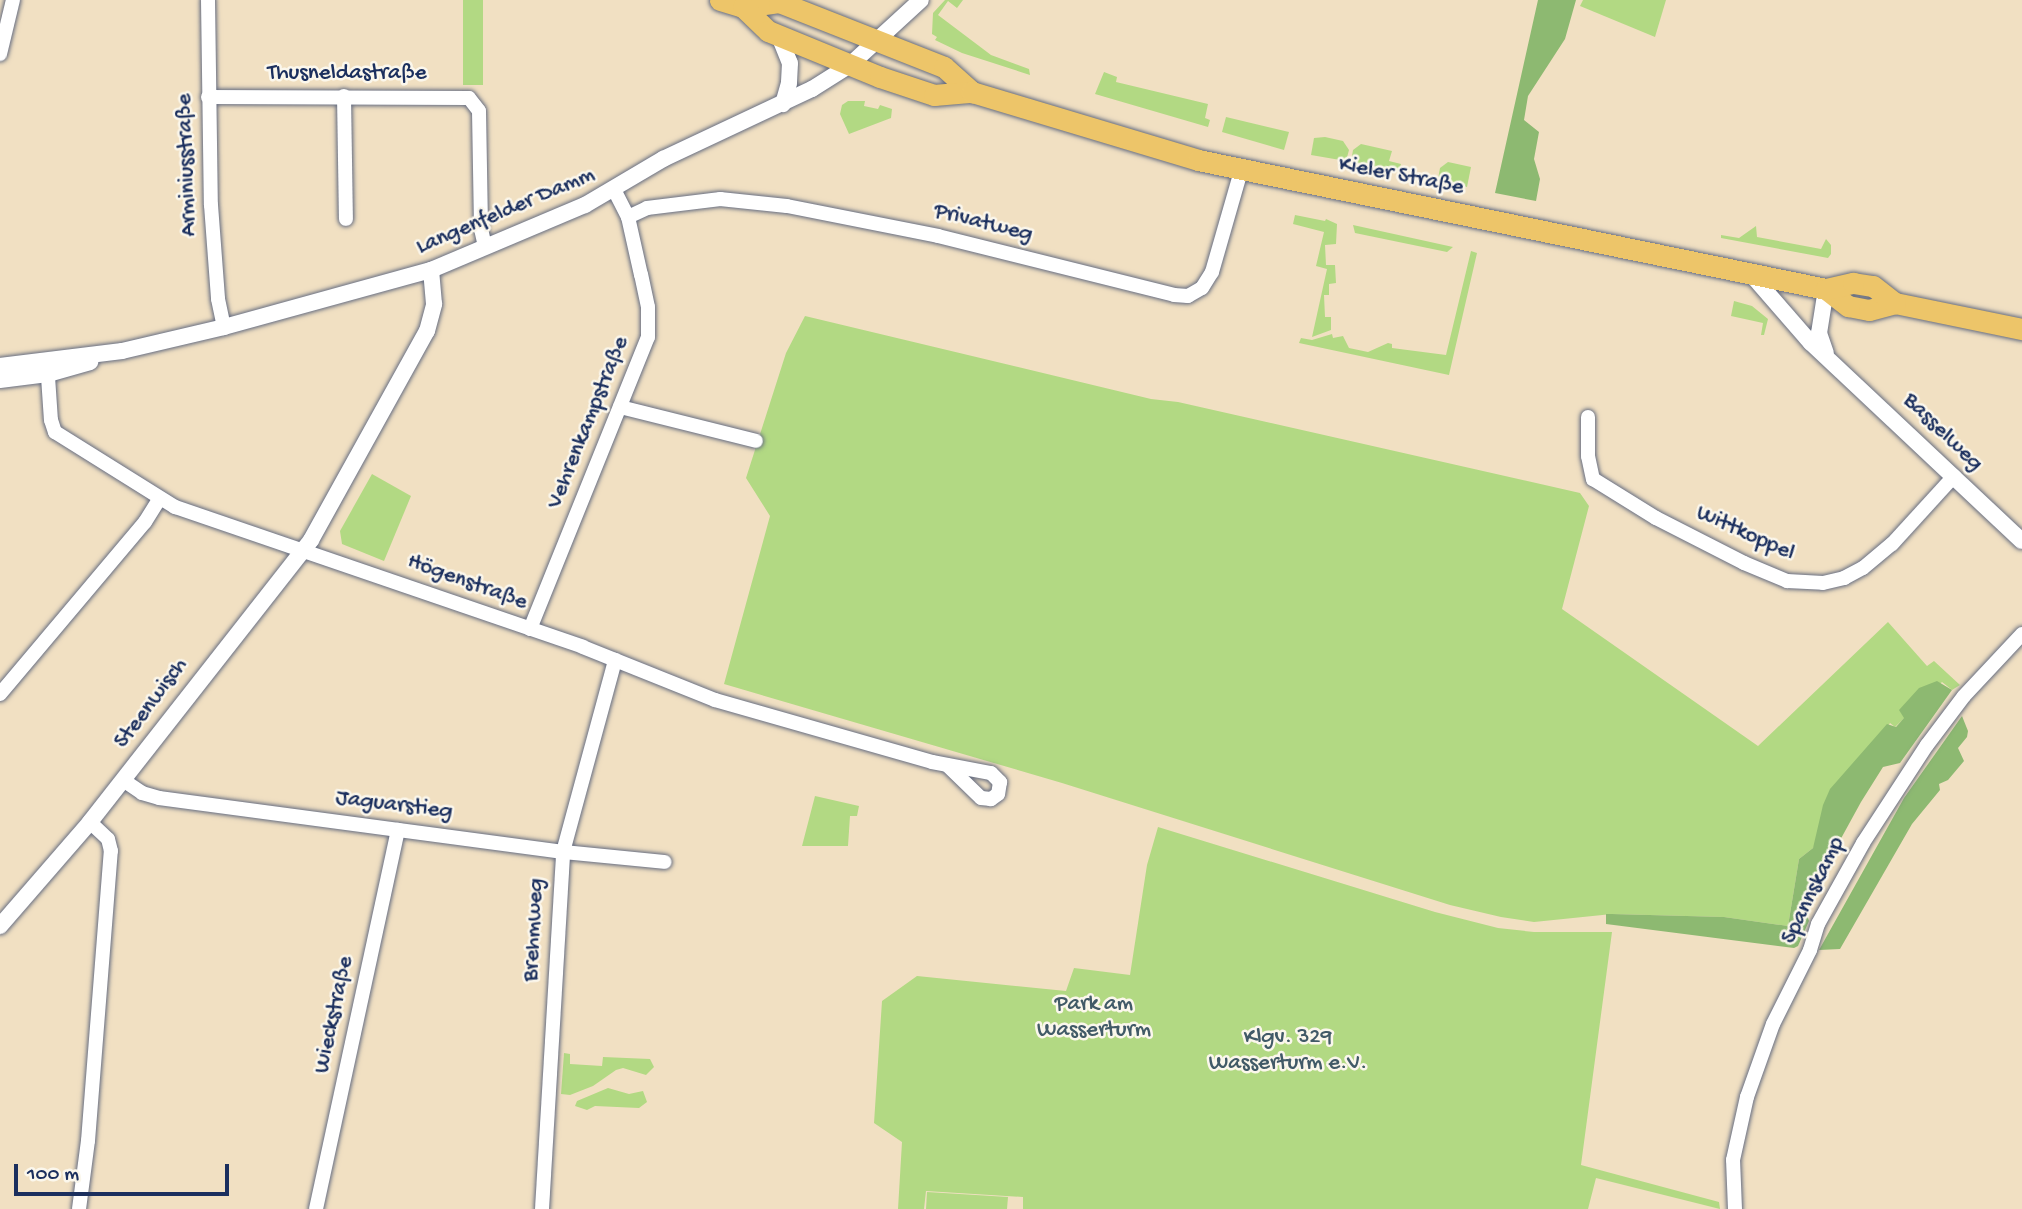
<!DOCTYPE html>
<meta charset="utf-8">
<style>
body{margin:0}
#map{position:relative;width:2022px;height:1209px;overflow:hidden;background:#f1e0c2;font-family:"Gochi Hand",sans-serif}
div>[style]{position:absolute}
.green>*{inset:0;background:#b2d983;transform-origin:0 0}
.forest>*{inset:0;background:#8db971}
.roads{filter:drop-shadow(0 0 2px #666d81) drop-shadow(0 0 2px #666d81)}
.minor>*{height:14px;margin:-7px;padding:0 7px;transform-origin:7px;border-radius:7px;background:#fff}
.tertiary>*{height:16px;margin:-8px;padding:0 8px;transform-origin:8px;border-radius:8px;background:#fff}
.primary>*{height:21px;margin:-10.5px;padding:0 10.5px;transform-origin:10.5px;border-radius:10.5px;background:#edc569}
span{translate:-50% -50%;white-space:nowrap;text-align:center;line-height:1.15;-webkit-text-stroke:5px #fbf7ec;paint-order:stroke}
.street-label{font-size:23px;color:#1b2f5e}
.park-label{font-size:23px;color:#415a67}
.scale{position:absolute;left:14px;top:1164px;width:215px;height:32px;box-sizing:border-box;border:4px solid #1b2f5e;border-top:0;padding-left:9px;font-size:21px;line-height:24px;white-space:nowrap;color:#1b2f5e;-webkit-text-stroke:5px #fbf7ec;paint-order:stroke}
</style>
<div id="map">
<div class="green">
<div style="left:463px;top:0;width:20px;height:85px"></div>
<div style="clip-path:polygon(945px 0,963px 0,957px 8px,948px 1px,938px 15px,991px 55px,1029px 69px,1030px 75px,962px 53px,935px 40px,937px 37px,932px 34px,933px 13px)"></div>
<div style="clip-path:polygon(1583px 0,1666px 0,1655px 37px,1580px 6px)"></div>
<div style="clip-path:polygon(1104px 72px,1117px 77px,1116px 82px,1208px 104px,1205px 118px,1210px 120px,1208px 127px,1095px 94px)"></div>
<div style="clip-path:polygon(848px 101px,865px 101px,864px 106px,878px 109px,880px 105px,892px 109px,891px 118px,849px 134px,840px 114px,842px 105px)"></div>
<div style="clip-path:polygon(1226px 117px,1289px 132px,1284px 150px,1222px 132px)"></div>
<div style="clip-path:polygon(1325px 137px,1343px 141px,1349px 150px,1346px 161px,1311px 155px,1314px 138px)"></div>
<div style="clip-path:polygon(1361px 144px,1392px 151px,1389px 161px,1401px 164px,1399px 171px,1351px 162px,1353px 150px)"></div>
<div style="clip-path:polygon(1448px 162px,1471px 167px,1467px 187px,1438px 179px,1440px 168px)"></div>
<div style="clip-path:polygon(1295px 215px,1325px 221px,1326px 219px,1337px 224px,1336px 244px,1325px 245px,1326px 265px,1335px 265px,1336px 283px,1329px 284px,1329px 295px,1324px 295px,1325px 317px,1331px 317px,1331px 330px,1312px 337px,1327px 269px,1316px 266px,1324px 232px,1293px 224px)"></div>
<div style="clip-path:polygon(1353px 225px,1453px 247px,1447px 252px,1355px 233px)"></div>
<div style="clip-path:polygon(1756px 226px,1757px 237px,1821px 249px,1826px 239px,1831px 245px,1831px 254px,1828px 258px,1721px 238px,1721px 235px,1739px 238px)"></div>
<div style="clip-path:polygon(1471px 251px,1477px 253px,1449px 375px,1299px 343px,1301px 338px,1312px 340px,1332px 334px,1333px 338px,1343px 336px,1349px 348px,1368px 352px,1388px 343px,1392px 344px,1392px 348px,1446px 355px)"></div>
<div style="clip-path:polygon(1734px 301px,1752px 306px,1768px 319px,1764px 335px,1761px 335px,1763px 323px,1731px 316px)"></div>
<div style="clip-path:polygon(805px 316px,1151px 399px,1178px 402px,1580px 493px,1589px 506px,1562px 609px,1758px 746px,1888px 622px,1927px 666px,1934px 661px,1960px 685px,1952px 690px,1942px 682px,1895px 727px,1890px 723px,1813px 848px,1799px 859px,1788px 926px,1724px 917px,1612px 914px,1534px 922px,1501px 917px,1450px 905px,1062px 783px,724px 684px,770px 516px,746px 478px,786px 353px)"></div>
<div style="clip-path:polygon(372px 474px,411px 496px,384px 561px,342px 544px,340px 531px)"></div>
<div style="clip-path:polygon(815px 796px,859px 806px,857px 816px,850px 816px,848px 846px,802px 846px)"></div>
<div style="clip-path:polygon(1158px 827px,1435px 912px,1498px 928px,1534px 932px,1612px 932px,1581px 1165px,1719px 1202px,1720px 1209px,1596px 1178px,1588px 1209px,1023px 1209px,1023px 1197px,926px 1191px,924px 1209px,898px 1209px,902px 1142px,874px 1123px,882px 1001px,917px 976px,1066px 991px,1074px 968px,1130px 975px,1147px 865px)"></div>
<div style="clip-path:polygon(564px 1053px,570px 1054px,570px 1064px,602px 1066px,603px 1057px,650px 1059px,654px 1067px,646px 1075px,623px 1068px,616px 1070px,593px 1086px,570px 1095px,561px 1094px)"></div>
<div style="clip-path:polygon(608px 1088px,629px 1094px,643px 1091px,647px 1102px,639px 1108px,595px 1106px,587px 1110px,575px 1106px,577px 1101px)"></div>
<div style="clip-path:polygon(927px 1192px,1008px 1197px,1007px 1209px,926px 1209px)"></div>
</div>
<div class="forest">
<div style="clip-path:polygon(1538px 0,1576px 0,1565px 39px,1528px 96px,1524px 120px,1539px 132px,1534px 159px,1540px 179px,1536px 201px,1495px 193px)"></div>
<div style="clip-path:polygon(1937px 681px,1952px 690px,1900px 763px,1883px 767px,1861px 802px,1804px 906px,1809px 921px,1798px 946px,1794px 948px,1606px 924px,1606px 914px,1612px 914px,1724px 917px,1788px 926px,1799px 859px,1813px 848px,1823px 805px,1830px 789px,1887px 724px,1896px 727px,1904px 718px,1899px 710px,1919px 688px)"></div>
<div style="clip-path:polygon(1962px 716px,1968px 731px,1967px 737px,1958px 748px,1964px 761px,1948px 780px,1939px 784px,1940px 790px,1912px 824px,1840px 949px,1819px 950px,1904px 798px)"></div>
</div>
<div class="roads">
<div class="minor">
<div style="left:208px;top:0;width:205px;rotate:89.2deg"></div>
<div style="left:211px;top:205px;width:94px;rotate:85.7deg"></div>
<div style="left:218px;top:299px;width:29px;rotate:78deg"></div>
<div style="left:0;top:54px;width:56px;rotate:-76.5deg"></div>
<div style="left:344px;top:96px;width:123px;rotate:89.1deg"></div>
<div style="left:208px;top:97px;width:261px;rotate:0.2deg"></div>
<div style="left:469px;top:98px;width:16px;rotate:52deg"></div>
<div style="left:479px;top:111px;width:118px;rotate:89deg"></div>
<div style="left:481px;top:229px;width:17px;rotate:77deg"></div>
<div style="left:628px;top:217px;width:21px;rotate:-25deg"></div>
<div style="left:647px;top:208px;width:74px;rotate:-7deg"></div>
<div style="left:720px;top:199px;width:67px;rotate:6deg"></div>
<div style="left:787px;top:206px;width:154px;rotate:11.2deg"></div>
<div style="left:938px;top:236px;width:243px;rotate:14deg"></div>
<div style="left:1174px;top:295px;width:14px;rotate:4deg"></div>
<div style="left:1188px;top:296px;width:16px;rotate:-30deg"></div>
<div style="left:1202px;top:288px;width:19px;rotate:-58deg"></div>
<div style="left:1212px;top:272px;width:105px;rotate:-74deg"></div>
<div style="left:47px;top:362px;width:58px;rotate:86.1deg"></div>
<div style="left:51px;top:420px;width:13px;rotate:72deg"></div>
<div style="left:55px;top:432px;width:142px;rotate:32deg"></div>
<div style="left:175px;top:507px;width:431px;rotate:18.9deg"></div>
<div style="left:583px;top:647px;width:142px;rotate:21.9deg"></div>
<div style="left:715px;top:700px;width:226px;rotate:15.9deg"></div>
<div style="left:932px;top:762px;width:60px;rotate:10.6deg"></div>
<div style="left:991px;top:773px;width:13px;rotate:45deg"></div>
<div style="left:1000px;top:782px;width:12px;rotate:99deg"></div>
<div style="left:998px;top:794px;width:9px;rotate:144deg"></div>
<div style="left:991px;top:799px;width:10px;rotate:-174deg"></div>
<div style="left:981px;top:798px;width:47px;rotate:-135.9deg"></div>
<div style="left:620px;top:407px;width:140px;rotate:14deg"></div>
<div style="left:1588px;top:417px;width:39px;rotate:90deg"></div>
<div style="left:1588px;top:456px;width:24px;rotate:78deg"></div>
<div style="left:1593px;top:479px;width:74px;rotate:31.8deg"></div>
<div style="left:1656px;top:518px;width:99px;rotate:27.1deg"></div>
<div style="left:1744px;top:563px;width:47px;rotate:22.7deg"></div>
<div style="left:1787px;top:581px;width:36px;rotate:3deg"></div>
<div style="left:1823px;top:583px;width:22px;rotate:-13deg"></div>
<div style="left:1844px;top:578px;width:21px;rotate:-28deg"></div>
<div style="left:1863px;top:568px;width:38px;rotate:-40deg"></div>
<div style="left:1892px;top:544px;width:92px;rotate:-47.6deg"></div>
<div style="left:530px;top:629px;width:315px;rotate:-68deg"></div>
<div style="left:648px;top:337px;width:30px;rotate:-90deg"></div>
<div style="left:648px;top:307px;width:33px;rotate:-102deg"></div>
<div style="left:641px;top:275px;width:59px;rotate:-102.6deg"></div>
<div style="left:628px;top:217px;width:30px;rotate:-117deg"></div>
<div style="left:0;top:694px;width:225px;rotate:-49.9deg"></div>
<div style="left:145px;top:522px;width:28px;rotate:-58deg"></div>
<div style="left:123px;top:780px;width:23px;rotate:34deg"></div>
<div style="left:142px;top:793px;width:18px;rotate:16deg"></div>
<div style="left:159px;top:798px;width:408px;rotate:7.6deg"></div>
<div style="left:563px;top:852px;width:102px;rotate:5.6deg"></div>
<div style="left:79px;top:1209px;width:69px;rotate:-82.5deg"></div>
<div style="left:88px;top:1141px;width:291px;rotate:-85.5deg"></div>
<div style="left:111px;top:851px;width:12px;rotate:-104deg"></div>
<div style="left:108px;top:839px;width:25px;rotate:-137deg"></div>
<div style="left:316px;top:1209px;width:388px;rotate:-77.8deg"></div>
<div style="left:542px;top:1209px;width:358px;rotate:-86.6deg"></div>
<div style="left:563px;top:852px;width:199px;rotate:-74.8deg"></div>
<div style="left:1735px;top:1209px;width:49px;rotate:-92.3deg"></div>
<div style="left:1733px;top:1160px;width:65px;rotate:-77.5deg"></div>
<div style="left:1747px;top:1097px;width:77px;rotate:-70.4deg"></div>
<div style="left:1773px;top:1024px;width:83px;rotate:-63.4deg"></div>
<div style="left:1810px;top:950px;width:27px;rotate:-73deg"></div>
<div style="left:1818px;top:924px;width:93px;rotate:-60.9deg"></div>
<div style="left:1863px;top:843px;width:117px;rotate:-56.9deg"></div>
<div style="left:1927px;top:745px;width:61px;rotate:-52.9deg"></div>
<div style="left:1964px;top:696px;width:85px;rotate:-46.9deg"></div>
</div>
<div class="tertiary">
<div style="left:779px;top:36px;width:29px;rotate:68deg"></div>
<div style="left:790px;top:63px;width:20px;rotate:93deg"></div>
<div style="left:789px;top:83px;width:22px;rotate:106deg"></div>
<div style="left:1751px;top:274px;width:91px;rotate:49deg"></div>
<div style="left:1811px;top:343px;width:289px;rotate:43.2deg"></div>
<div style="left:1826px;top:289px;width:45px;rotate:99deg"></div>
<div style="left:1819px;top:333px;width:21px;rotate:71deg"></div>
<div style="left:0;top:366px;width:123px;rotate:-7deg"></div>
<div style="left:122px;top:351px;width:105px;rotate:-13.2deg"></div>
<div style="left:224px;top:327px;width:215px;rotate:-15.4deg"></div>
<div style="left:431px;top:270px;width:167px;rotate:-22.9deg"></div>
<div style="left:585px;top:205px;width:91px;rotate:-30.5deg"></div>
<div style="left:663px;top:159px;width:165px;rotate:-25.2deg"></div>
<div style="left:812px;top:89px;width:45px;rotate:-32.3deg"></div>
<div style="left:850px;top:65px;width:96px;rotate:-42.5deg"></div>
<div style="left:0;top:380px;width:48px;rotate:-7.1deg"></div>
<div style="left:48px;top:374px;width:44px;rotate:-15.9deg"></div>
<div style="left:0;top:926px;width:138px;rotate:-49.1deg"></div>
<div style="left:90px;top:822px;width:358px;rotate:-51.9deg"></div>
<div style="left:311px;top:540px;width:239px;rotate:-61deg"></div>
<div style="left:427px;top:331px;width:28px;rotate:-75deg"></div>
<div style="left:434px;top:304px;width:34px;rotate:-95deg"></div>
</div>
<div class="primary">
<div style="left:720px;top:0;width:24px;rotate:17deg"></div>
<div style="left:743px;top:7px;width:36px;rotate:-8deg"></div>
<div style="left:779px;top:2px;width:177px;rotate:21.5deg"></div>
<div style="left:944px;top:67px;width:38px;rotate:42deg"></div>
<div style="left:743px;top:7px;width:35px;rotate:44deg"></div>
<div style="left:768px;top:31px;width:121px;rotate:22.3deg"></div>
<div style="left:880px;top:77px;width:57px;rotate:18.4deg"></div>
<div style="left:934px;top:95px;width:38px;rotate:-5deg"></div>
<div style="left:972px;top:92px;width:236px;rotate:16.7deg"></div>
<div style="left:1198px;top:160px;width:641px;rotate:11.61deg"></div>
<div style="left:1826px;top:289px;width:28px;rotate:38deg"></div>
<div style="left:1848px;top:306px;width:21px;rotate:11deg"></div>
<div style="left:1869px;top:310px;width:27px;rotate:-15deg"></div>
<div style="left:1895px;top:303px;width:130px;rotate:11.6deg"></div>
<div style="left:1826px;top:289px;width:28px;rotate:-13deg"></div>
<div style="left:1853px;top:283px;width:20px;rotate:9deg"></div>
<div style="left:1873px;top:286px;width:28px;rotate:38deg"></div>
</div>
</div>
<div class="street-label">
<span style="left:347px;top:74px">Thusneldastraße</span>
<span style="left:188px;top:165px;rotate:-92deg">Arminiusstraße</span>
<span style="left:1401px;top:177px;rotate:11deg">Kieler Straße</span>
<span style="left:506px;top:212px;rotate:-23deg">Langenfelder Damm</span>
<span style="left:983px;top:224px;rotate:14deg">Privatweg</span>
<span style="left:589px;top:423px;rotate:-68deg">Vehrenkampstraße</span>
<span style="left:1942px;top:433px;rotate:44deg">Basselweg</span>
<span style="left:1745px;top:534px;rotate:24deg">Wittkoppel</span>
<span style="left:467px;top:583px;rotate:20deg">Högenstraße</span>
<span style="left:152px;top:704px;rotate:-53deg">Steenwisch</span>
<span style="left:394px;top:806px;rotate:7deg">Jaguarstieg</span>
<span style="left:1814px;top:891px;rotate:-64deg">Spannskamp</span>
<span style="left:535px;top:930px;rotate:-87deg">Brehmweg</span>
<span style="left:335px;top:1015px;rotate:-78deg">Wieckstraße</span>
</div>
<div class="park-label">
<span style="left:1094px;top:1018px">Park am<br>Wasserturm</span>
<span style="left:1288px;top:1051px">Klgv. 329<br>Wasserturm e.V.</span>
</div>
<div class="scale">100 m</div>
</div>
